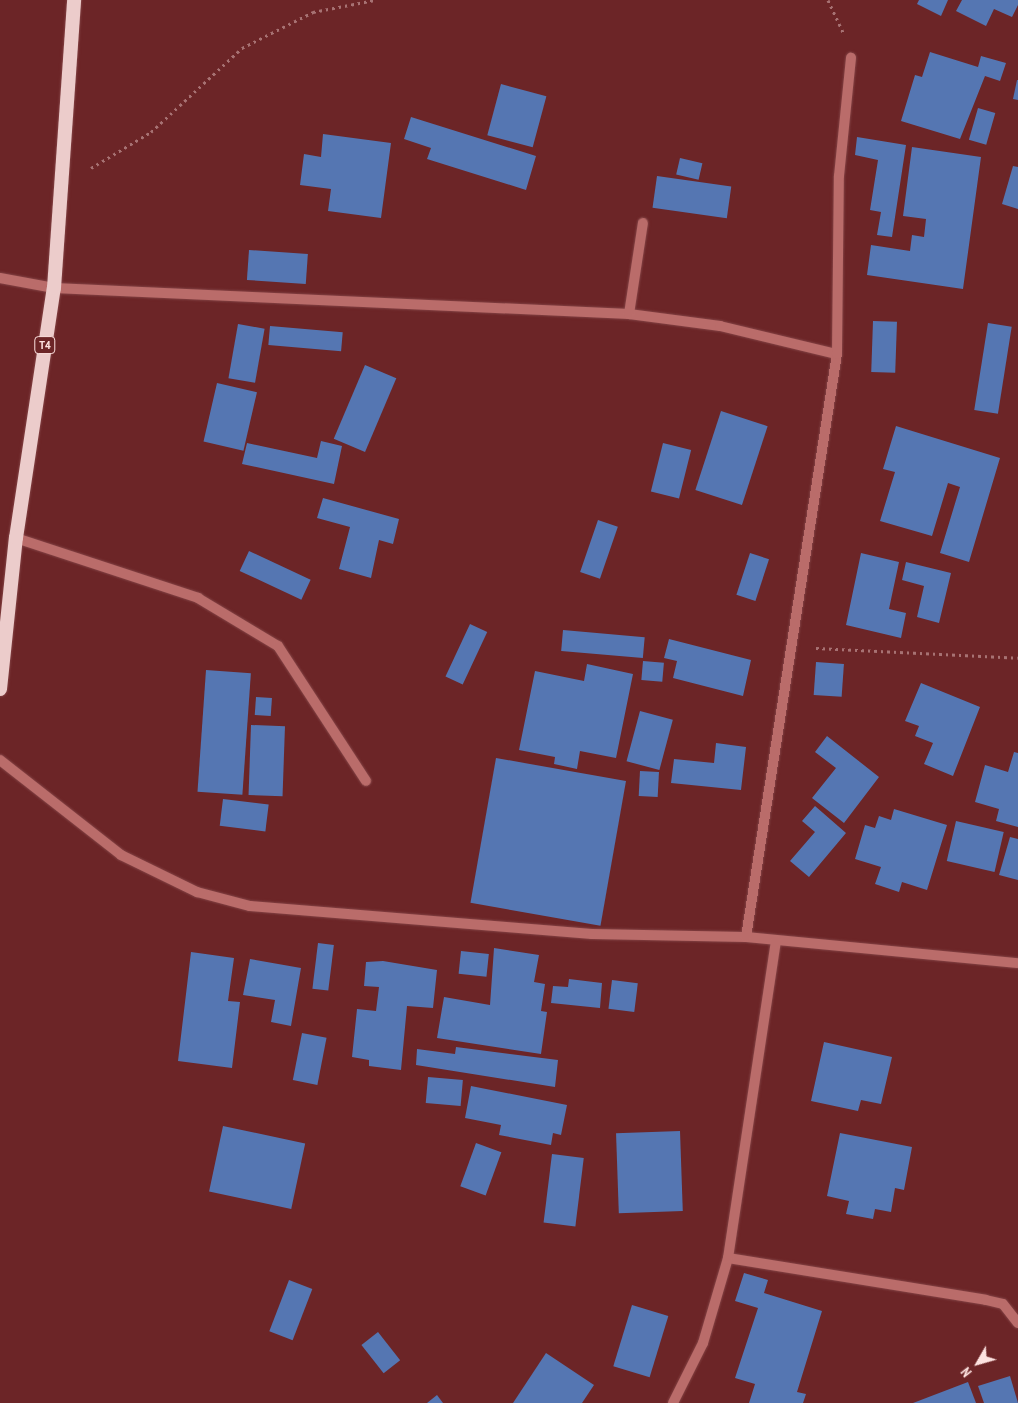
<!DOCTYPE html>
<style>
body{margin:0}
#map{position:relative;width:1018px;height:1403px;overflow:hidden;background:#6c2527;font-family:"PT Sans Narrow",sans-serif}
div>[style]{position:absolute}
.building>*{inset:0;background:#5576b2;transform-origin:0 0}
.path>*{height:3px;margin-top:-1.5px;transform-origin:0;background:repeating-linear-gradient(90deg,#a77273 0 2.5px,transparent 0 6.5px)}
.roads{filter:drop-shadow(0 0 1px #834345) drop-shadow(0 0 1px #834345)}
.minor>*{height:10px;margin:-5px;padding:0 5px;transform-origin:5px;border-radius:5px;background:#ba6c6a}
.trunk>*{height:14px;margin:-7px;padding:0 7px;transform-origin:7px;border-radius:7px;background:#eccccb}
span{translate:-50% -50%;white-space:nowrap;text-align:center;line-height:1.15;-webkit-text-stroke:4.5px #6c2527;paint-order:stroke}
.shield-label span{padding:1px 4px;background:#6c2527;border:1px solid;border-radius:4px;-webkit-text-stroke-width:0}
.shield-label{font-size:12px;color:#fde2e0;font-weight:700}
.north{position:absolute;left:953px;top:1338px;width:50px;height:50px;-webkit-text-stroke:4px #6c2527;paint-order:stroke;rotate:232deg;font-size:14px;font-weight:700;line-height:20px;text-align:center;color:#fde2e0}
.north::after{content:'';display:block;margin:auto;width:18px;height:22px;background:#fde2e0;clip-path:polygon(50% 0,100% 100%,50% 72%,0 100%)}
</style>
<div id="map">
<div class="building">
<div style="clip-path:polygon(919px 0,948px 0,941px 16px,917px 4px)"></div>
<div style="clip-path:polygon(962px 0,1018px 0,1018px 5px,1012px 17px,994px 9px,986px 26px,956px 11px)"></div>
<div style="clip-path:polygon(930px 52px,978px 67px,981px 56px,1006px 63px,1000px 81px,985px 76px,960px 139px,901px 121px,915px 75px,922px 77px)"></div>
<div style="clip-path:polygon(1017px 80px,1018px 80px,1018px 100px,1013px 99px)"></div>
<div style="left:501px;top:84px;width:47px;height:53px;rotate:15deg"></div>
<div style="left:978px;top:108px;width:18px;height:33px;rotate:16deg"></div>
<div style="clip-path:polygon(411px 117px,536px 156px,526px 190px,427px 159px,431px 148px,404px 139px)"></div>
<div style="clip-path:polygon(323px 134px,391px 143px,381px 218px,328px 211px,331px 189px,300px 185px,304px 154px,321px 157px)"></div>
<div style="clip-path:polygon(857px 137px,906px 145px,892px 237px,877px 235px,881px 212px,870px 210px,878px 160px,855px 155px)"></div>
<div style="clip-path:polygon(912px 147px,981px 157px,963px 289px,867px 275px,871px 245px,910px 251px,912px 235px,924px 237px,926px 219px,903px 216px)"></div>
<div style="left:680px;top:158px;width:23px;height:17px;rotate:13deg"></div>
<div style="clip-path:polygon(1013px 166px,1018px 167px,1018px 209px,1002px 204px)"></div>
<div style="left:657px;top:176px;width:75px;height:32px;rotate:8deg"></div>
<div style="left:249px;top:250px;width:59px;height:30px;rotate:4deg"></div>
<div style="left:873px;top:321px;width:24px;height:51px;rotate:2deg"></div>
<div style="left:988px;top:323px;width:24px;height:88px;rotate:9deg"></div>
<div style="left:238px;top:324px;width:27px;height:55px;rotate:10deg"></div>
<div style="left:270px;top:326px;width:73px;height:19px;rotate:5deg"></div>
<div style="left:365px;top:365px;width:34px;height:80px;rotate:23deg"></div>
<div style="left:217px;top:383px;width:41px;height:60px;rotate:13deg"></div>
<div style="left:721px;top:411px;width:49px;height:83px;rotate:18deg"></div>
<div style="clip-path:polygon(896px 426px,1000px 458px,969px 562px,940px 553px,960px 487px,948px 483px,932px 536px,880px 521px,895px 472px,883px 469px)"></div>
<div style="clip-path:polygon(321px 441px,342px 446px,334px 484px,242px 464px,247px 443px,317px 458px)"></div>
<div style="left:663px;top:443px;width:29px;height:50px;rotate:14deg"></div>
<div style="clip-path:polygon(323px 498px,399px 519px,393px 544px,379px 540px,371px 578px,339px 569px,350px 527px,317px 518px)"></div>
<div style="left:598px;top:520px;width:21px;height:55px;rotate:19deg"></div>
<div style="left:249px;top:551px;width:68px;height:22px;rotate:25deg"></div>
<div style="left:750px;top:553px;width:20px;height:44px;rotate:18deg"></div>
<div style="clip-path:polygon(861px 553px,899px 562px,889px 609px,906px 613px,901px 638px,846px 625px)"></div>
<div style="clip-path:polygon(906px 562px,951px 573px,939px 623px,917px 617px,924px 586px,902px 580px)"></div>
<div style="left:470px;top:624px;width:19px;height:58px;rotate:25deg"></div>
<div style="left:563px;top:630px;width:82px;height:21px;rotate:5deg"></div>
<div style="clip-path:polygon(669px 639px,751px 660px,743px 696px,673px 678px,677px 661px,664px 658px)"></div>
<div style="left:643px;top:661px;width:21px;height:19px;rotate:5deg"></div>
<div style="left:816px;top:662px;width:28px;height:33px;rotate:4deg"></div>
<div style="clip-path:polygon(587px 664px,633px 674px,616px 758px,580px 751px,577px 769px,554px 764px,555px 757px,519px 750px,535px 671px,584px 681px)"></div>
<div style="left:206px;top:670px;width:45px;height:122px;rotate:4deg"></div>
<div style="clip-path:polygon(921px 683px,980px 707px,953px 776px,924px 764px,933px 743px,915px 736px,919px 726px,905px 721px)"></div>
<div style="left:256px;top:697px;width:16px;height:18px;rotate:4deg"></div>
<div style="left:640px;top:711px;width:34px;height:52px;rotate:15deg"></div>
<div style="left:251px;top:725px;width:34px;height:70px;rotate:2deg"></div>
<div style="clip-path:polygon(827px 736px,879px 777px,844px 823px,812px 798px,836px 768px,815px 752px)"></div>
<div style="clip-path:polygon(716px 743px,746px 747px,741px 790px,671px 783px,674px 759px,714px 763px)"></div>
<div style="clip-path:polygon(1014px 752px,1018px 753px,1018px 827px,996px 821px,999px 809px,975px 802px,985px 765px,1008px 772px)"></div>
<div style="left:496px;top:758px;width:132px;height:147px;rotate:10deg"></div>
<div style="left:640px;top:771px;width:19px;height:25px;rotate:3deg"></div>
<div style="left:223px;top:799px;width:46px;height:27px;rotate:7deg"></div>
<div style="clip-path:polygon(815px 806px,846px 833px,809px 877px,790px 861px,815px 832px,802px 821px)"></div>
<div style="clip-path:polygon(894px 809px,947px 825px,927px 890px,902px 882px,899px 892px,875px 884px,881px 867px,855px 859px,865px 825px,875px 828px,879px 816px,891px 820px)"></div>
<div style="left:956px;top:821px;width:49px;height:41px;rotate:13deg"></div>
<div style="clip-path:polygon(1010px 837px,1018px 839px,1018px 880px,999px 875px)"></div>
<div style="left:318px;top:943px;width:16px;height:46px;rotate:7deg"></div>
<div style="clip-path:polygon(494px 948px,539px 955px,534px 982px,545px 984px,541px 1011px,547px 1012px,541px 1054px,437px 1038px,444px 997px,490px 1005px)"></div>
<div style="left:461px;top:951px;width:28px;height:23px;rotate:6deg"></div>
<div style="clip-path:polygon(191px 952px,234px 958px,228px 1001px,240px 1002px,232px 1068px,178px 1061px)"></div>
<div style="clip-path:polygon(250px 959px,301px 968px,291px 1026px,271px 1022px,275px 1000px,243px 995px)"></div>
<div style="clip-path:polygon(383px 961px,437px 970px,433px 1008px,407px 1006px,401px 1070px,369px 1066px,369px 1060px,352px 1057px,357px 1009px,376px 1011px,379px 987px,364px 986px,366px 962px)"></div>
<div style="clip-path:polygon(569px 979px,602px 983px,600px 1008px,551px 1003px,553px 986px,568px 987px)"></div>
<div style="left:612px;top:980px;width:26px;height:29px;rotate:7deg"></div>
<div style="left:302px;top:1033px;width:25px;height:48px;rotate:11deg"></div>
<div style="clip-path:polygon(824px 1042px,892px 1057px,881px 1104px,861px 1100px,858px 1111px,811px 1101px)"></div>
<div style="clip-path:polygon(456px 1047px,558px 1060px,555px 1087px,416px 1065px,417px 1049px,455px 1054px)"></div>
<div style="left:428px;top:1077px;width:35px;height:26px;rotate:5deg"></div>
<div style="clip-path:polygon(471px 1086px,567px 1105px,561px 1135px,553px 1133px,551px 1145px,499px 1135px,501px 1125px,465px 1118px)"></div>
<div style="left:223px;top:1126px;width:84px;height:67px;rotate:12deg"></div>
<div style="left:680px;top:1131px;width:80px;height:64px;rotate:88deg"></div>
<div style="clip-path:polygon(840px 1133px,912px 1147px,904px 1190px,895px 1188px,891px 1212px,875px 1209px,873px 1219px,846px 1214px,849px 1201px,827px 1196px)"></div>
<div style="left:476px;top:1143px;width:27px;height:46px;rotate:20deg"></div>
<div style="left:552px;top:1154px;width:32px;height:69px;rotate:7deg"></div>
<div style="clip-path:polygon(744px 1273px,768px 1280px,764px 1293px,822px 1311px,797px 1392px,806px 1394px,803px 1403px,749px 1403px,755px 1384px,735px 1378px,758px 1308px,735px 1301px)"></div>
<div style="left:289px;top:1280px;width:25px;height:55px;rotate:21deg"></div>
<div style="left:632px;top:1305px;width:38px;height:64px;rotate:17deg"></div>
<div style="left:378px;top:1332px;width:36px;height:21px;rotate:52deg"></div>
<div style="clip-path:polygon(546px 1353px,594px 1385px,582px 1403px,513px 1403px)"></div>
<div style="clip-path:polygon(1010px 1376px,1018px 1403px,984px 1403px,978px 1386px)"></div>
<div style="clip-path:polygon(968px 1382px,976px 1403px,913px 1403px)"></div>
<div style="clip-path:polygon(437px 1395px,443px 1403px,427px 1403px)"></div>
</div>
<div class="path">
<div style="left:828px;top:0;width:38px;rotate:65deg"></div>
<div style="left:91px;top:168px;width:70px;rotate:-31deg"></div>
<div style="left:151px;top:132px;width:124px;rotate:-42.7deg"></div>
<div style="left:242px;top:48px;width:80px;rotate:-26.9deg"></div>
<div style="left:313px;top:12px;width:63px;rotate:-11deg"></div>
<div style="left:816px;top:648px;width:202px;rotate:2.8deg"></div>
</div>
<div class="roads">
<div class="minor">
<div style="left:0;top:278px;width:55px;rotate:10.5deg"></div>
<div style="left:54px;top:288px;width:576px;rotate:2.59deg"></div>
<div style="left:629px;top:314px;width:92px;rotate:7.5deg"></div>
<div style="left:720px;top:326px;width:120px;rotate:13.5deg"></div>
<div style="left:629px;top:314px;width:92px;rotate:-81.3deg"></div>
<div style="left:16px;top:538px;width:192px;rotate:18.2deg"></div>
<div style="left:198px;top:598px;width:93px;rotate:31deg"></div>
<div style="left:278px;top:646px;width:161px;rotate:56.9deg"></div>
<div style="left:0;top:760px;width:154px;rotate:38.1deg"></div>
<div style="left:121px;top:855px;width:85px;rotate:26deg"></div>
<div style="left:197px;top:892px;width:55px;rotate:14.8deg"></div>
<div style="left:250px;top:906px;width:343px;rotate:4.7deg"></div>
<div style="left:592px;top:934px;width:154px;rotate:1.1deg"></div>
<div style="left:746px;top:937px;width:273px;rotate:5.5deg"></div>
<div style="left:746px;top:937px;width:590px;rotate:-81.13deg"></div>
<div style="left:837px;top:354px;width:178px;rotate:-89.4deg"></div>
<div style="left:839px;top:176px;width:119px;rotate:-84.2deg"></div>
<div style="left:728px;top:1258px;width:261px;rotate:9.2deg"></div>
<div style="left:986px;top:1300px;width:17px;rotate:13deg"></div>
<div style="left:1003px;top:1304px;width:24px;rotate:52deg"></div>
<div style="left:673px;top:1403px;width:67px;rotate:-63.4deg"></div>
<div style="left:703px;top:1343px;width:89px;rotate:-73.6deg"></div>
<div style="left:728px;top:1258px;width:321px;rotate:-81.4deg"></div>
</div>
<div class="trunk">
<div style="left:0;top:689px;width:152px;rotate:-84deg"></div>
<div style="left:16px;top:538px;width:253px;rotate:-81.4deg"></div>
<div style="left:54px;top:288px;width:289px;rotate:-86deg"></div>
</div>
</div>
<div class="shield-label">
<span style="left:45px;top:345px">T4</span>
</div>
<div class="north">N</div>
</div>
